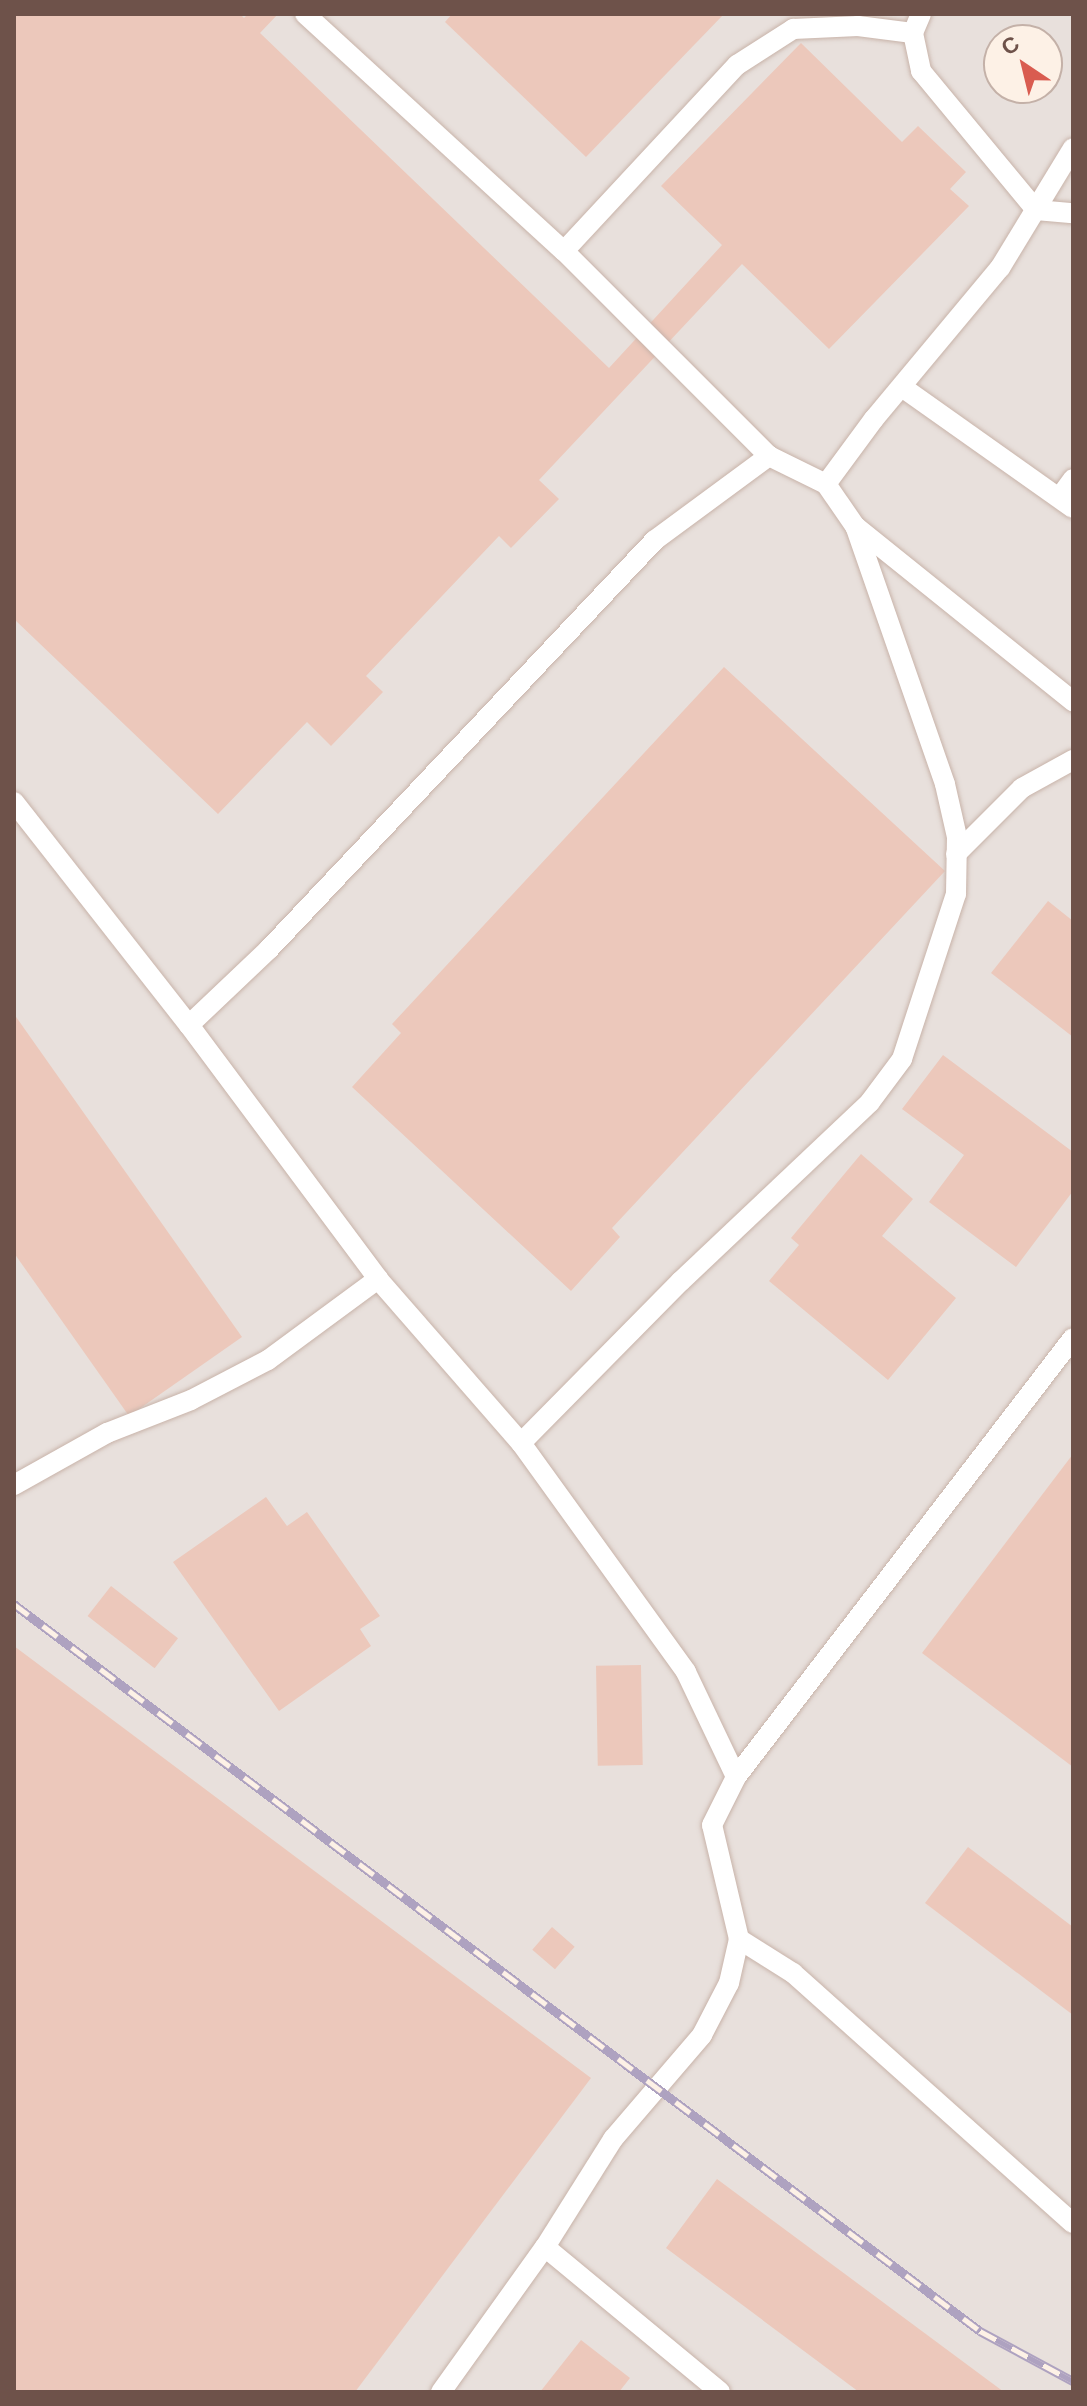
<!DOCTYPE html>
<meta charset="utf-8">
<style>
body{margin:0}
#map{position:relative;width:1087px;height:2406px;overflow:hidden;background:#f9ece1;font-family:"Work Sans",sans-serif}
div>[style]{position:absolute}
.industrial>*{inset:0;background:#e8e0dc}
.building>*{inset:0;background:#ecc8bb;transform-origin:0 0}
.roads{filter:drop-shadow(0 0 2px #c8b3a9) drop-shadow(0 0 2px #c8b3a9)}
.service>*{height:20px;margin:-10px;padding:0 10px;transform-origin:10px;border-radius:10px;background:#fff}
.rail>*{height:9px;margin-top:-4.5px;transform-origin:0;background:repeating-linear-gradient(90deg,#fdf1e6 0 18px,#aea2c0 0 36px);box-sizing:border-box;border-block:2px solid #aea2c0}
span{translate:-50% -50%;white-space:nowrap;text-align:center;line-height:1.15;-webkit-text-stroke:7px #fdf1e6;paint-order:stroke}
.frame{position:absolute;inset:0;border:16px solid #6e524a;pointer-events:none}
.north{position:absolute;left:983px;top:24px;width:80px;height:80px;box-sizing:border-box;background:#fdf1e6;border:2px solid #c4b1a8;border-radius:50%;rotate:325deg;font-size:22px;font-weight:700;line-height:32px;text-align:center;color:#6e524a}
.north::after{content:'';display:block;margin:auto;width:28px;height:36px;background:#d95c50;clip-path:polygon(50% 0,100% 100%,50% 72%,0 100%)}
</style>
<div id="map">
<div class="industrial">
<div style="clip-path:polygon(evenodd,14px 14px,1073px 14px,1073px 2392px,14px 2392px,14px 14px,999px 40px,1047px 40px,1047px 88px,999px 88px,999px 40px)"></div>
</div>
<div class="building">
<div style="clip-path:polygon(14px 14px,240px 14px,244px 18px,248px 14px,278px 14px,260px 33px,609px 368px,722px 245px,661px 186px,801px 43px,902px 142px,918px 126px,966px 172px,950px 189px,969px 206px,829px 349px,742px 264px,539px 480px,559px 499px,511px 548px,499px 536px,366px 676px,383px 692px,331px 746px,307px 722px,218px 814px,14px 619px)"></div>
<div style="clip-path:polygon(452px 14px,724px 14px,586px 157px,445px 22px)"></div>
<div style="clip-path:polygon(724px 667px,945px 871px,612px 1228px,620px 1237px,571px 1291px,352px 1087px,401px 1033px,392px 1024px)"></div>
<div style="clip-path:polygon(1048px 901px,1073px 921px,1073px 1037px,991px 973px)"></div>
<div style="clip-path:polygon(14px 1014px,242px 1337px,129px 1416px,14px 1253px)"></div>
<div style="clip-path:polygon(943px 1055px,1073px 1152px,1073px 1191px,1016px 1267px,929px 1202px,964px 1155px,902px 1109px)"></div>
<div style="clip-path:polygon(861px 1154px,913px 1199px,882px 1236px,956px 1298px,888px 1380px,769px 1281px,799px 1245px,791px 1238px)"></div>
<div style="clip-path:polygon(1073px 1454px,1073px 1767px,922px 1653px)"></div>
<div style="clip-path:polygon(266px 1497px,287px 1526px,307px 1512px,380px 1616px,360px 1629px,371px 1646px,279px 1711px,173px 1562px)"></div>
<div style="left:111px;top:1586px;width:85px;height:38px;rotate:38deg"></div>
<div style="clip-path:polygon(14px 1646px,591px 2078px,355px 2392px,14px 2392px)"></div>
<div style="left:641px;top:1665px;width:100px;height:45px;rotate:89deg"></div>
<div style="clip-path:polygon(968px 1847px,1073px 1927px,1073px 2015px,925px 1903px)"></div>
<div style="left:552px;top:1927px;width:30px;height:30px;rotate:41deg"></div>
<div style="clip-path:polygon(717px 2179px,1004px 2392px,859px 2392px,666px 2248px)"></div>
<div style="clip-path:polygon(581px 2340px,630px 2378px,619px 2392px,540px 2392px)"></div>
</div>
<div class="roads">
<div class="service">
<div style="left:305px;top:14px;width:351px;rotate:42.5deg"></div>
<div style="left:564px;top:251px;width:290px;rotate:45deg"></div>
<div style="left:921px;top:14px;width:21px;rotate:113deg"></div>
<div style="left:913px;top:33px;width:39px;rotate:78deg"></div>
<div style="left:921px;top:71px;width:180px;rotate:50.4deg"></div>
<div style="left:1036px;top:210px;width:37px;rotate:5deg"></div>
<div style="left:564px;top:251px;width:254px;rotate:-47.1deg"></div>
<div style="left:737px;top:65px;width:67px;rotate:-32.7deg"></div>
<div style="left:793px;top:29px;width:65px;rotate:-2.6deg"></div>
<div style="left:858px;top:26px;width:55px;rotate:7.3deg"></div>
<div style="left:902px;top:387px;width:209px;rotate:35.3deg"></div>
<div style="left:826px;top:484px;width:51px;rotate:55.4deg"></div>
<div style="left:855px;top:526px;width:280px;rotate:38.8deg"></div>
<div style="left:1060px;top:497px;width:22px;rotate:-54deg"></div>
<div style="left:14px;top:802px;width:283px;rotate:51.9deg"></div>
<div style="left:189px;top:1025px;width:317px;rotate:53.3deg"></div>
<div style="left:378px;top:1279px;width:218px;rotate:48.9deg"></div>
<div style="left:521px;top:1443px;width:282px;rotate:54.2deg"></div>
<div style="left:686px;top:1672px;width:116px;rotate:64.5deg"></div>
<div style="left:956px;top:854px;width:93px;rotate:-45deg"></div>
<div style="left:1022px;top:788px;width:58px;rotate:-28.8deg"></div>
<div style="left:189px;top:1025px;width:110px;rotate:-43.5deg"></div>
<div style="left:269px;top:949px;width:562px;rotate:-46.66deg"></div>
<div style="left:655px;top:540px;width:142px;rotate:-36.4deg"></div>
<div style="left:769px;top:456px;width:64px;rotate:26.2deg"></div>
<div style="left:826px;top:484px;width:81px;rotate:-53.6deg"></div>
<div style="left:874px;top:419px;width:197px;rotate:-50.2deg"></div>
<div style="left:1000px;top:268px;width:140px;rotate:-58.7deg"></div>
<div style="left:521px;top:1443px;width:228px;rotate:-45.4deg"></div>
<div style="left:681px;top:1281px;width:260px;rotate:-43.4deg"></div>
<div style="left:870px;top:1102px;width:54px;rotate:-53.3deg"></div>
<div style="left:902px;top:1059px;width:174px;rotate:-71.9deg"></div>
<div style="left:956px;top:894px;width:57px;rotate:-89deg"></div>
<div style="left:957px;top:837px;width:54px;rotate:-102.8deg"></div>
<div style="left:945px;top:784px;width:273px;rotate:-109.2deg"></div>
<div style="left:14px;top:1485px;width:107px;rotate:-29.2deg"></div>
<div style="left:107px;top:1433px;width:90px;rotate:-21.4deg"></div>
<div style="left:191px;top:1400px;width:87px;rotate:-27.5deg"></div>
<div style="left:268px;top:1360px;width:137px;rotate:-36.4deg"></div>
<div style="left:739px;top:1939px;width:64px;rotate:32.2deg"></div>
<div style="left:793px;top:1973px;width:375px;rotate:41.8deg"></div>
<div style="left:545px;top:2247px;width:227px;rotate:39.6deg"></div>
<div style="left:441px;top:2392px;width:178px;rotate:-54.4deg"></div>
<div style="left:545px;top:2247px;width:128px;rotate:-57.8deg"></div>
<div style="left:613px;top:2139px;width:137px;rotate:-49.4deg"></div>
<div style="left:702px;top:2035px;width:59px;rotate:-62.6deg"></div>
<div style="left:729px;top:1983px;width:45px;rotate:-77.2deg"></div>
<div style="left:739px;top:1939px;width:117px;rotate:-103.3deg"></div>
<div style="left:712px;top:1825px;width:54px;rotate:-63.4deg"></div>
<div style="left:736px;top:1777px;width:553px;rotate:-52.49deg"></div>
</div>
</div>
<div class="rail">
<div style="left:14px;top:1604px;width:1209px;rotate:36.96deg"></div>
<div style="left:980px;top:2331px;width:106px;rotate:28.3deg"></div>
</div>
<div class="frame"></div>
<div class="north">С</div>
</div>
